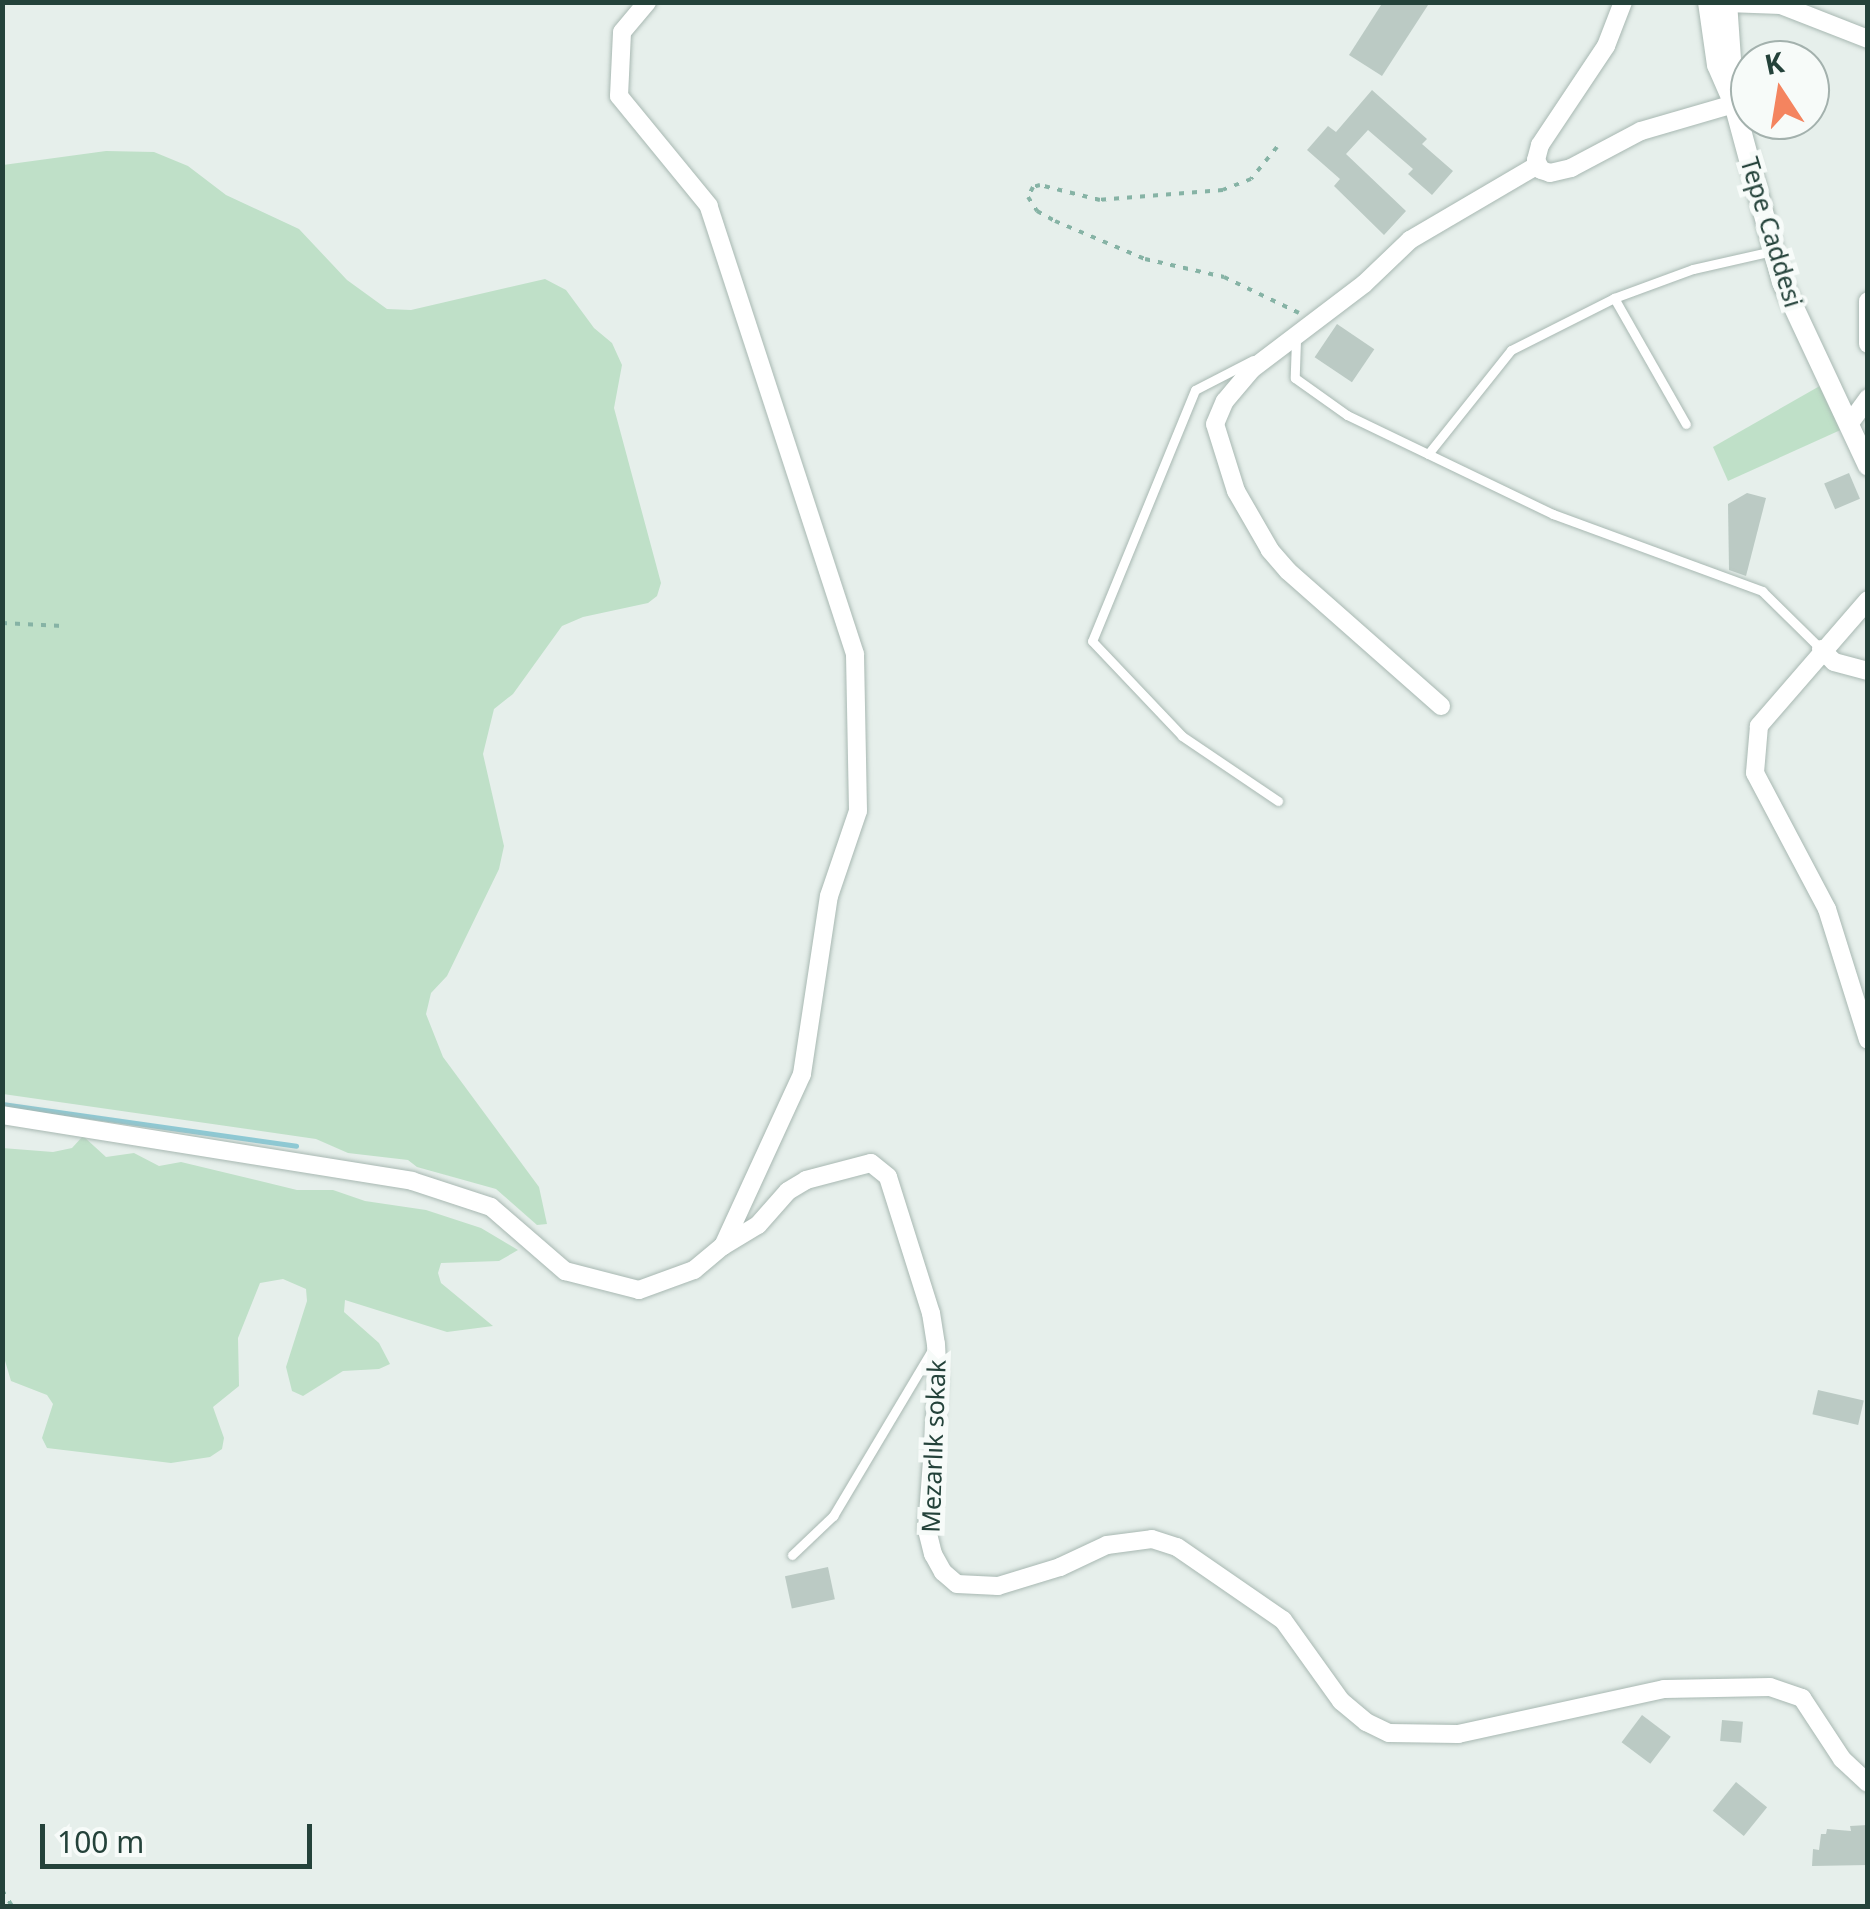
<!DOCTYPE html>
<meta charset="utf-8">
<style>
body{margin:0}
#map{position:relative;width:1870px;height:1909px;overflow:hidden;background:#e6efeb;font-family:"Noto Sans",sans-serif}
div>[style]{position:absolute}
.green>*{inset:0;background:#bfe0c8}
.stream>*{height:5px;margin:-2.5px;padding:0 2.5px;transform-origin:2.5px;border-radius:2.5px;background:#8ec9d4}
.building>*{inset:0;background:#bbcac4;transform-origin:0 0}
.path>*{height:4px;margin-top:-2px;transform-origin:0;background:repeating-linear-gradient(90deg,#86b3a5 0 5px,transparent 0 13px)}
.roads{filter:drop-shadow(0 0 2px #a8b8b2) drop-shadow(0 0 2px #a8b8b2)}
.service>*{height:9px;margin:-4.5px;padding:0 4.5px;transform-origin:4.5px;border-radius:4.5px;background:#fff}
.minor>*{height:18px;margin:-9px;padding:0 9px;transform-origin:9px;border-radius:9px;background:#fff}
.tertiary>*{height:20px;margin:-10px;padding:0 10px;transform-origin:10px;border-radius:10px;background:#fff}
span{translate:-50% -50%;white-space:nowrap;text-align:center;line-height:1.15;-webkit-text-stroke:10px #f7fbf9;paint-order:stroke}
.street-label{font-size:25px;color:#24423a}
.frame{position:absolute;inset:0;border:5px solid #24423a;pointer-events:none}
.north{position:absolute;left:1730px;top:40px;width:100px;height:100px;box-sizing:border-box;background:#f7fbf9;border:2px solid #a3b1ad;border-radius:50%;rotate:348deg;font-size:28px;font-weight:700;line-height:40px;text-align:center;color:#24423a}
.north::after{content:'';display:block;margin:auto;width:35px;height:45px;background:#f4845f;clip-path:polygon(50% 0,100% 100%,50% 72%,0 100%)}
.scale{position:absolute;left:40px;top:1824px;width:272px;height:45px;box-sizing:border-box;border:5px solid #24423a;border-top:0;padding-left:12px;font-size:30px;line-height:35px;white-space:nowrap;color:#24423a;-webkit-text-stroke:8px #f7fbf9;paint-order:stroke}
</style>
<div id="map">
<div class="green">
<div style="clip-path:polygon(106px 151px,154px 152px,188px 166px,226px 195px,299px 229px,347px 280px,387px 309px,411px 310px,545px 279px,566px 290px,594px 328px,612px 343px,622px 365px,614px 408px,661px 583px,657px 596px,648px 603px,583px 617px,562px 626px,513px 694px,494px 709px,483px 754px,504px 846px,499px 869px,447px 976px,431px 993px,426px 1014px,443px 1057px,539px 1187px,547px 1224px,537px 1225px,496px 1189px,417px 1167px,408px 1160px,348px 1153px,316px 1139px,3px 1094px,3px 165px)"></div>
<div style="clip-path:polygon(1825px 383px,1845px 428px,1728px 481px,1713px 447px)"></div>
<div style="clip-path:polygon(83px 1136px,106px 1157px,134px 1153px,159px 1166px,181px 1162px,297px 1190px,333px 1190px,365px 1201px,426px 1210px,481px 1228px,518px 1250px,499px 1261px,441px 1263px,438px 1273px,441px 1283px,493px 1326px,447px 1332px,345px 1300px,344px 1312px,379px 1343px,390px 1364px,379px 1369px,343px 1371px,303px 1396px,292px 1391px,286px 1367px,307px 1301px,306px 1289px,283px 1279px,260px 1283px,238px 1338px,239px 1386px,213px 1407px,224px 1438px,222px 1449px,210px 1457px,171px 1463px,47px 1448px,42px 1438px,53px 1404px,47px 1395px,11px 1381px,3px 1354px,2px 1148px,53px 1152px,72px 1148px)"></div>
</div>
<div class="stream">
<div style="left:2px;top:1104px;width:297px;rotate:8.1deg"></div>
</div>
<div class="building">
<div style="clip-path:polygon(1383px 2px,1430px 2px,1382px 76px,1349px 55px)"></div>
<div style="clip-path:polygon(1372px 90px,1427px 139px,1422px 144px,1453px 171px,1432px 195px,1408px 174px,1413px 169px,1368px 130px,1346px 154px,1406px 211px,1384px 235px,1334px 186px,1340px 179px,1307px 150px,1328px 126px,1336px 132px)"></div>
<div style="left:1337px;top:324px;width:45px;height:40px;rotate:34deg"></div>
<div style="left:1849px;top:473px;width:28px;height:27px;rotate:67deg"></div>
<div style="clip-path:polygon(1747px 493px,1766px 498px,1746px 576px,1729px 570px,1728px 504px)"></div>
<div style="left:1818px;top:1390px;width:47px;height:25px;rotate:13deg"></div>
<div style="left:828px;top:1567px;width:33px;height:44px;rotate:78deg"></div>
<div style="left:1642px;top:1715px;width:36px;height:34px;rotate:37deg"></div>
<div style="left:1722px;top:1720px;width:21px;height:21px;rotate:5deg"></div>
<div style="left:1736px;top:1782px;width:40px;height:37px;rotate:39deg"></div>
<div style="clip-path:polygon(1868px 1825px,1868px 1865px,1812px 1866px,1813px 1849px,1819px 1850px,1821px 1834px,1826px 1834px,1827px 1829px,1851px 1831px,1850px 1826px)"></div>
</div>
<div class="path">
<div style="left:1277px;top:147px;width:41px;rotate:129.1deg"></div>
<div style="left:1251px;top:179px;width:30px;rotate:159deg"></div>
<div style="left:1223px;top:190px;width:123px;rotate:175.4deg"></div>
<div style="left:1100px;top:200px;width:62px;rotate:-166deg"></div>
<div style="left:1040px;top:185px;width:7px;rotate:164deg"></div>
<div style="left:1033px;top:187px;width:11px;rotate:117deg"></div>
<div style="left:1028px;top:197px;width:17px;rotate:57deg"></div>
<div style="left:1037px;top:211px;width:21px;rotate:29deg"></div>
<div style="left:1055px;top:221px;width:98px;rotate:22.9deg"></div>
<div style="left:1145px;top:259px;width:81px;rotate:12.8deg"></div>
<div style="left:1224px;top:277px;width:83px;rotate:25.6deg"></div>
<div style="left:2px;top:623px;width:61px;rotate:2.8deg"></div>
<div style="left:2px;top:1890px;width:19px;rotate:58deg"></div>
</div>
<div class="roads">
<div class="service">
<div style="left:1614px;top:298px;width:145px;rotate:60.3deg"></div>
<div style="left:1296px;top:340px;width:38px;rotate:92deg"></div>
<div style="left:1295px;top:378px;width:64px;rotate:35.4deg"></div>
<div style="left:1347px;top:415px;width:229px;rotate:25.7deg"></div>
<div style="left:1553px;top:514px;width:223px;rotate:20.2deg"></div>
<div style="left:1762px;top:591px;width:83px;rotate:44.5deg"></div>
<div style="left:1253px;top:360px;width:65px;rotate:152.7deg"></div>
<div style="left:1195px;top:390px;width:271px;rotate:112.3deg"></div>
<div style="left:1092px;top:641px;width:131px;rotate:46.5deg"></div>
<div style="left:1182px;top:736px;width:116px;rotate:34.1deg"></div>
<div style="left:1428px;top:454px;width:133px;rotate:-51.4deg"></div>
<div style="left:1511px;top:350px;width:115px;rotate:-26.8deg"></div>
<div style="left:1614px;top:298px;width:84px;rotate:-20.2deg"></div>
<div style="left:1693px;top:269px;width:82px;rotate:-12.7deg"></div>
<div style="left:792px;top:1555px;width:57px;rotate:-43.6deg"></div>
<div style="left:833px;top:1516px;width:196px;rotate:-59.2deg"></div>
</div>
<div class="minor">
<div style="left:1623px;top:2px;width:47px;rotate:111.1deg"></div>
<div style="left:1606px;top:46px;width:119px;rotate:123.7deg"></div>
<div style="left:1540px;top:145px;width:16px;rotate:105deg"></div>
<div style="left:1536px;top:160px;width:11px;rotate:63deg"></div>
<div style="left:1541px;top:170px;width:9px;rotate:18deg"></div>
<div style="left:1550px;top:173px;width:22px;rotate:-13deg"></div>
<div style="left:1571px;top:168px;width:79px;rotate:-27.9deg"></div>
<div style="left:1641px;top:131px;width:97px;rotate:-16.2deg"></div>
<div style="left:1727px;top:3px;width:54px;rotate:2.1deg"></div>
<div style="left:1781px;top:5px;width:93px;rotate:21.3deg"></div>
<div style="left:1868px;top:301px;width:43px;rotate:90deg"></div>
<div style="left:1850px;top:423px;width:31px;rotate:-54deg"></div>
<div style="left:1868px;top:600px;width:167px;rotate:130.9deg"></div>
<div style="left:1759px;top:726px;width:47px;rotate:94.9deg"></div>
<div style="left:1755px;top:773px;width:154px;rotate:62.1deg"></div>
<div style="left:1827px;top:909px;width:137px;rotate:72.6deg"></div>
<div style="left:1821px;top:649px;width:18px;rotate:45deg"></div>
<div style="left:1834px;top:662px;width:35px;rotate:15deg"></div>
<div style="left:1441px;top:706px;width:204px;rotate:-138.6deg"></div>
<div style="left:1288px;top:571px;width:28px;rotate:-131deg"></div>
<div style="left:1270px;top:550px;width:68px;rotate:-120deg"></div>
<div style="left:1236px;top:491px;width:70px;rotate:-107.4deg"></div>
<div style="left:1215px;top:424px;width:25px;rotate:-67deg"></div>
<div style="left:1225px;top:401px;width:42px;rotate:-49.8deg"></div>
<div style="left:1252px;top:369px;width:141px;rotate:-37.2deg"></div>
<div style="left:1364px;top:284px;width:64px;rotate:-43.7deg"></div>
<div style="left:1410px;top:240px;width:148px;rotate:-30.4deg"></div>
<div style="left:2px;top:1115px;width:415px;rotate:9.1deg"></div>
<div style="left:412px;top:1181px;width:83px;rotate:18.2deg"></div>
<div style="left:491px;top:1207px;width:98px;rotate:40.9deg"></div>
<div style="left:565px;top:1271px;width:76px;rotate:14.4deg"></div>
<div style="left:639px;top:1290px;width:59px;rotate:-20deg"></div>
<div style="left:694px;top:1270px;width:38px;rotate:-40deg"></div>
<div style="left:723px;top:1246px;width:189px;rotate:-65.3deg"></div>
<div style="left:802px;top:1074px;width:180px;rotate:-81.4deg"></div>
<div style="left:829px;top:896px;width:90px;rotate:-71.2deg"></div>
<div style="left:858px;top:811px;width:157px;rotate:-91.1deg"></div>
<div style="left:855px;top:654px;width:471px;rotate:-108.1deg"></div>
<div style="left:709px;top:206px;width:142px;rotate:-129.3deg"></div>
<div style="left:619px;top:96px;width:64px;rotate:-87.3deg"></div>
<div style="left:622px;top:32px;width:39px;rotate:-50deg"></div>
<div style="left:723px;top:1246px;width:41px;rotate:-31deg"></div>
<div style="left:758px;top:1225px;width:45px;rotate:-48.6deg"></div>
<div style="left:788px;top:1191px;width:21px;rotate:-31deg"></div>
<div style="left:806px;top:1180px;width:67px;rotate:-14.7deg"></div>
<div style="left:871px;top:1163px;width:22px;rotate:39deg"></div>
<div style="left:888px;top:1177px;width:143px;rotate:72.5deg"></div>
<div style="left:931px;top:1313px;width:31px;rotate:81deg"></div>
<div style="left:936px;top:1344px;width:35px;rotate:87deg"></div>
<div style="left:938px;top:1379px;width:151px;rotate:94.2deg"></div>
<div style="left:927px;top:1530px;width:25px;rotate:76deg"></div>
<div style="left:933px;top:1554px;width:21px;rotate:61deg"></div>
<div style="left:943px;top:1572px;width:18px;rotate:41deg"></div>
<div style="left:957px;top:1584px;width:41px;rotate:2.8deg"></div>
<div style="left:998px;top:1586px;width:65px;rotate:-17deg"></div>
<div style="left:1060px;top:1567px;width:52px;rotate:-25.1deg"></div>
<div style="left:1107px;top:1545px;width:45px;rotate:-7.6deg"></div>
<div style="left:1152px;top:1539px;width:26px;rotate:18deg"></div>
<div style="left:1177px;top:1547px;width:129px;rotate:34.6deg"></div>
<div style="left:1283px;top:1620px;width:100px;rotate:54.4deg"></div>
<div style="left:1341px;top:1701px;width:33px;rotate:40deg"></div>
<div style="left:1366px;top:1722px;width:25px;rotate:26deg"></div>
<div style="left:1389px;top:1733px;width:69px;rotate:0.8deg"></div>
<div style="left:1458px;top:1734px;width:211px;rotate:-12.3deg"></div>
<div style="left:1664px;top:1689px;width:106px;rotate:-1.1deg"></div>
<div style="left:1770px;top:1687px;width:34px;rotate:19deg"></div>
<div style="left:1802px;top:1698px;width:73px;rotate:56.7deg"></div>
<div style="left:1842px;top:1759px;width:35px;rotate:43deg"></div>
</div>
<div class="tertiary">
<div style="left:1708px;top:2px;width:64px;rotate:81.9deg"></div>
<div style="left:1717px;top:65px;width:43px;rotate:66.4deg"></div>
<div style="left:1734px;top:104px;width:184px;rotate:74.9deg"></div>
<div style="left:1782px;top:282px;width:203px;rotate:64.9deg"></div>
<div style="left:1727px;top:2px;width:85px;rotate:86deg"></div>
</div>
</div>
<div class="street-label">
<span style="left:1772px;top:232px;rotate:73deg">Tepe Caddesi</span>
<span style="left:933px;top:1446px;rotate:-88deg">Mezarlık sokak</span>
</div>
<div class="frame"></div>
<div class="north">K</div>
<div class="scale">100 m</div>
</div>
